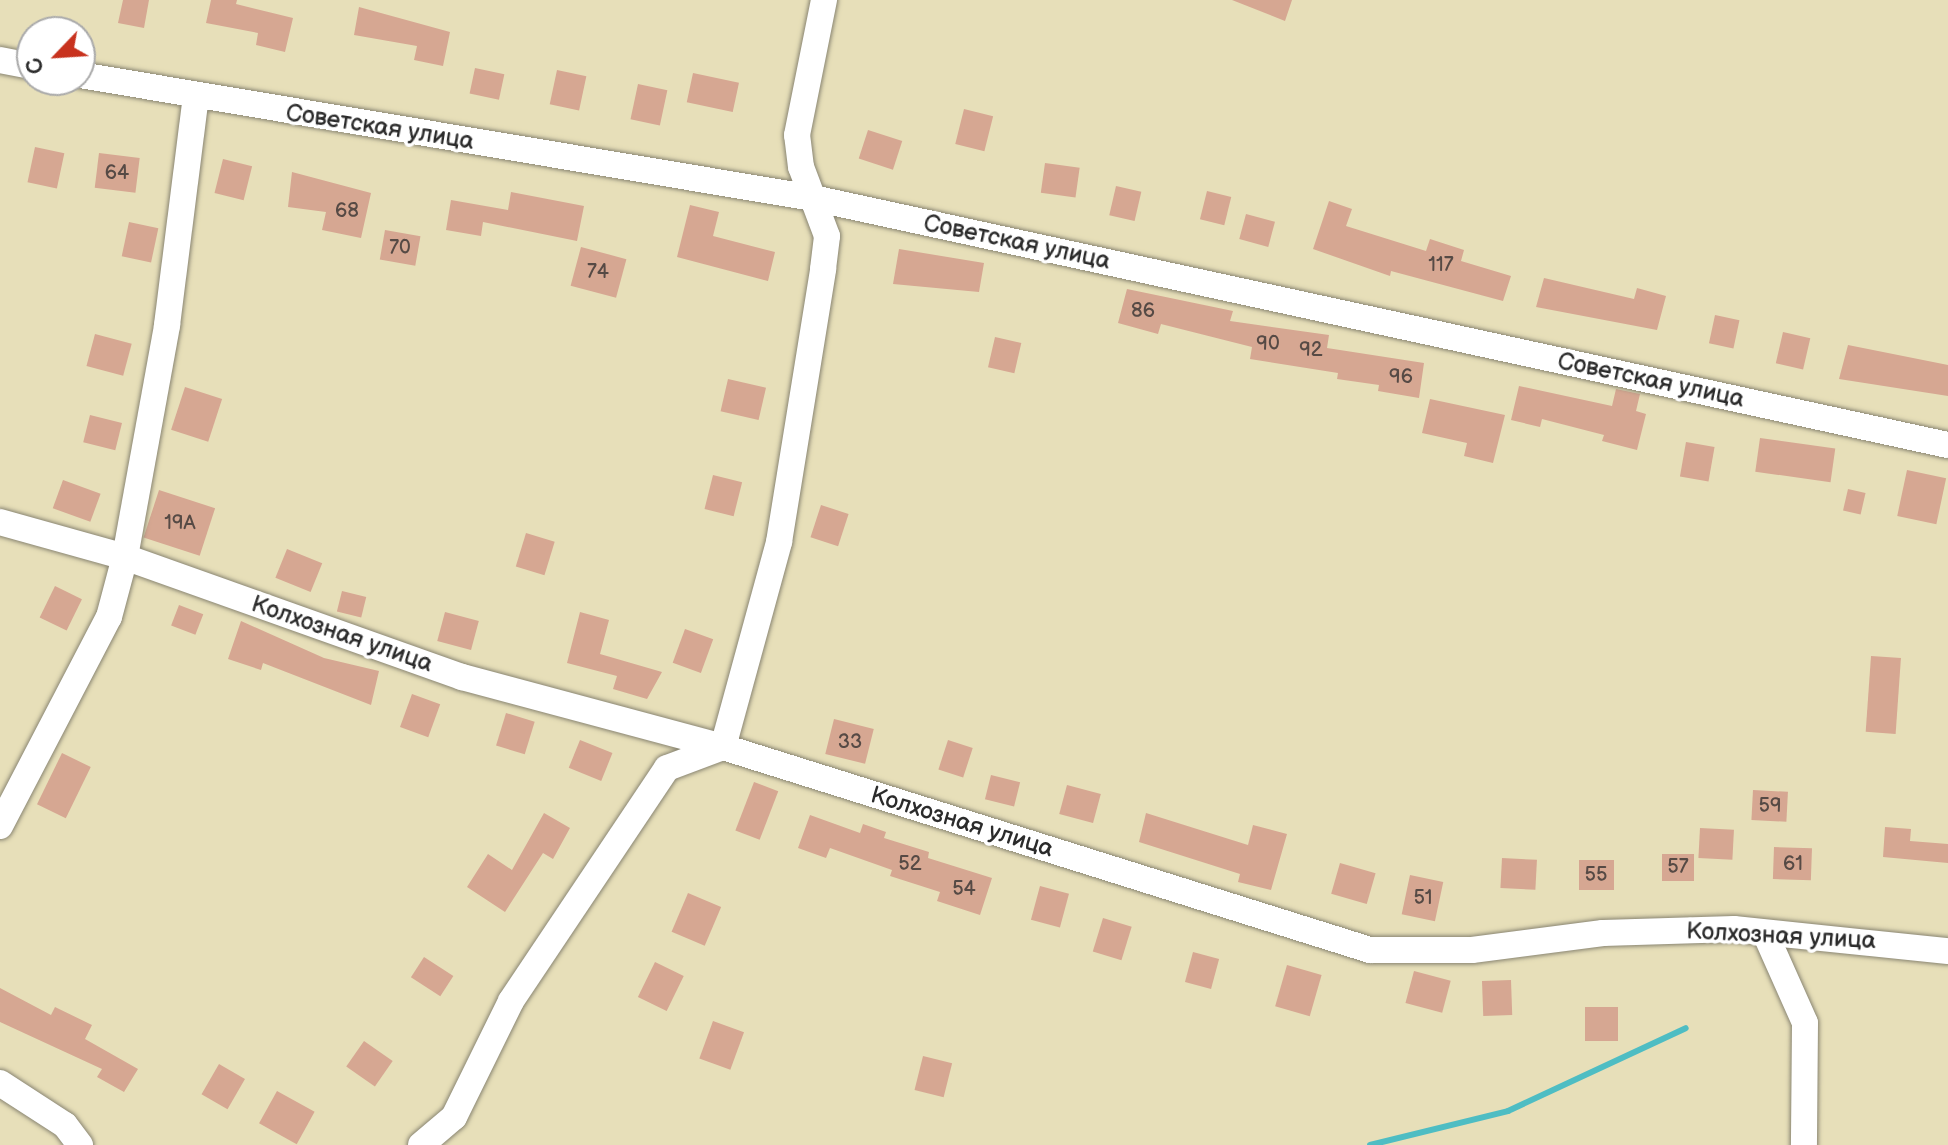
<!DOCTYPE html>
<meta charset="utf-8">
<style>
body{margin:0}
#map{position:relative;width:1948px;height:1145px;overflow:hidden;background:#e7dfb9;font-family:"Balsamiq Sans",sans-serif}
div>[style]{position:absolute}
.stream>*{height:6px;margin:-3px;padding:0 3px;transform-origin:3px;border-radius:3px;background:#4ebdc3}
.building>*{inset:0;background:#d6a792;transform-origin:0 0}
.roads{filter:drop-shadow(0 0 2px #898572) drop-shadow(0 0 2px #898572)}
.minor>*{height:26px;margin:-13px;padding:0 13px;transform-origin:13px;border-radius:13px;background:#fff}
span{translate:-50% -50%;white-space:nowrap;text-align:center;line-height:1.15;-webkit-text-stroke:7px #fff;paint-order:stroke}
.number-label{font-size:20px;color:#564a45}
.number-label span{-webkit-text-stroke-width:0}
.street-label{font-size:24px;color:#2b2b2b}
.north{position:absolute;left:16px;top:16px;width:80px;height:80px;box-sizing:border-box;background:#fff;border:2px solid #aaa;border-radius:50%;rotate:245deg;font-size:22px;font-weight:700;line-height:32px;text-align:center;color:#2b2b2b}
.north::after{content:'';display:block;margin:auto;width:28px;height:36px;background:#c8321e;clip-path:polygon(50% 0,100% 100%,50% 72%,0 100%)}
</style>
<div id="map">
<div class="stream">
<div style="left:1370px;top:1145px;width:142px;rotate:-13.8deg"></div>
<div style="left:1508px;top:1111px;width:196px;rotate:-25deg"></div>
</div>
<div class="building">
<div style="clip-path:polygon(123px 0,149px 0,144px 28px,118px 23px)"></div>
<div style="clip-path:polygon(211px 0,237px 0,236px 4px,293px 18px,285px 52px,256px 45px,258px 33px,206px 23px)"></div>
<div style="clip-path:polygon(1232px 0,1292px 0,1285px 21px)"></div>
<div style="clip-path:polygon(359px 7px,450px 32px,443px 66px,414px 60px,417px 46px,354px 35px)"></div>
<div style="left:475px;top:68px;width:30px;height:26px;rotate:12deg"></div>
<div style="left:557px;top:70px;width:30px;height:35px;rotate:12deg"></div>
<div style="left:693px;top:73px;width:47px;height:30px;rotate:12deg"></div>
<div style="left:638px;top:84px;width:30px;height:36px;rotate:12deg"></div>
<div style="left:964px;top:109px;width:30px;height:36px;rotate:14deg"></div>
<div style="left:868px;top:130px;width:36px;height:30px;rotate:18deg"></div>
<div style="left:35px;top:147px;width:30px;height:36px;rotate:12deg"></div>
<div style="left:99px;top:153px;width:41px;height:35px;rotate:7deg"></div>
<div style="left:223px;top:159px;width:30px;height:35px;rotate:14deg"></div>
<div style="left:1045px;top:163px;width:35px;height:30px;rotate:8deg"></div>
<div style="clip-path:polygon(292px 172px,371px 193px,361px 238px,322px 230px,326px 212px,288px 207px)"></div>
<div style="left:1116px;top:186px;width:26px;height:30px;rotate:13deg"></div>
<div style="left:1207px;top:191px;width:25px;height:29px;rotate:14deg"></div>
<div style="clip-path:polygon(511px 192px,584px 206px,577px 241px,483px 222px,481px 236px,446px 230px,451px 200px,508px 210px)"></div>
<div style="clip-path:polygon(1329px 201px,1352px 209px,1346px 226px,1426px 251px,1430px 239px,1464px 250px,1461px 261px,1511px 276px,1503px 301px,1391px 271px,1390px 276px,1313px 249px)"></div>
<div style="clip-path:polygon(690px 205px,719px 212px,713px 236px,775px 252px,768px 281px,677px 257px)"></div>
<div style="left:1246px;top:214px;width:30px;height:26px;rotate:15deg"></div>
<div style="left:129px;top:222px;width:30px;height:35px;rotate:12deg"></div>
<div style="left:385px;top:230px;width:36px;height:30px;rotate:10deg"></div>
<div style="left:581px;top:247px;width:47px;height:40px;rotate:15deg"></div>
<div style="clip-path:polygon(899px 249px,984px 263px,979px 292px,893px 284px)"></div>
<div style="clip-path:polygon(1544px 278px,1634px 299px,1637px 288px,1666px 296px,1657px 330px,1536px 307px)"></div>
<div style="clip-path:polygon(1127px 289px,1233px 311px,1230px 321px,1329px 335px,1327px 348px,1424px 363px,1419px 398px,1378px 391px,1379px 385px,1337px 379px,1338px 373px,1250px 359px,1252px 347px,1161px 324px,1158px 334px,1118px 323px)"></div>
<div style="left:1715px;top:315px;width:25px;height:29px;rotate:12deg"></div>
<div style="left:1783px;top:332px;width:28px;height:32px;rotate:13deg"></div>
<div style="left:95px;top:334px;width:38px;height:33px;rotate:15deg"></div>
<div style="left:995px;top:337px;width:27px;height:31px;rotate:13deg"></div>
<div style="clip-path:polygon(1848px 345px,1948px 365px,1948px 396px,1839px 379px)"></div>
<div style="left:728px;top:379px;width:39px;height:33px;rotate:13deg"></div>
<div style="clip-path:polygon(1519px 386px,1612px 406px,1616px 389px,1640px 394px,1636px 411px,1646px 414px,1637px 450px,1602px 441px,1604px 435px,1542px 419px,1540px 427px,1511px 420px)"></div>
<div style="left:185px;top:387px;width:39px;height:45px;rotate:18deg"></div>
<div style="clip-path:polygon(1430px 399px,1505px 415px,1493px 463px,1464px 456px,1467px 443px,1422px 433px)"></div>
<div style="left:90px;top:415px;width:33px;height:28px;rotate:14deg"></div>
<div style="left:1760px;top:438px;width:76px;height:34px;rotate:8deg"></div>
<div style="left:1686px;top:442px;width:29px;height:35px;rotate:10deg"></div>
<div style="left:1907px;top:470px;width:40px;height:47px;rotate:12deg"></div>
<div style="left:713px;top:475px;width:30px;height:35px;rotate:14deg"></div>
<div style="left:63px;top:480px;width:40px;height:30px;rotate:20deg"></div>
<div style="left:1848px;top:489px;width:18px;height:22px;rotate:13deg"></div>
<div style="left:159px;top:490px;width:59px;height:50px;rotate:18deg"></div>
<div style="left:821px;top:505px;width:29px;height:34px;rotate:18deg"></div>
<div style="left:526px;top:533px;width:30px;height:35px;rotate:17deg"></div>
<div style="left:287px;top:549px;width:38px;height:31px;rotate:22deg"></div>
<div style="left:55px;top:586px;width:30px;height:35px;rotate:26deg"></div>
<div style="left:342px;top:591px;width:25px;height:21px;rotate:14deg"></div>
<div style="left:179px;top:605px;width:26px;height:22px;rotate:21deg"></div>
<div style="left:445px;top:612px;width:35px;height:30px;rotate:15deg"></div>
<div style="clip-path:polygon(580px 612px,609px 620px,600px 654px,662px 672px,647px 699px,613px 689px,617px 676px,567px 663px)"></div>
<div style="clip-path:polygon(241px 621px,324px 658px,379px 671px,371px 705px,263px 663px,261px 670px,228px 659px)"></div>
<div style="left:685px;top:629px;width:30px;height:36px;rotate:20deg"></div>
<div style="left:1871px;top:656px;width:30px;height:76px;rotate:4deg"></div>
<div style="left:412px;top:694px;width:30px;height:35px;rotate:20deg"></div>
<div style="left:506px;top:713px;width:30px;height:34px;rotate:17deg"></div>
<div style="left:834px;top:719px;width:41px;height:36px;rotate:14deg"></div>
<div style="left:580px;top:740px;width:35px;height:30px;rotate:22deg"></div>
<div style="left:948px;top:740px;width:26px;height:31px;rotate:18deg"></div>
<div style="left:62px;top:753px;width:32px;height:57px;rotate:26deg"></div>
<div style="left:991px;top:775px;width:30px;height:25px;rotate:14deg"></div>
<div style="left:754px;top:782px;width:26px;height:52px;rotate:21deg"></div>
<div style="left:1067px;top:785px;width:35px;height:30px;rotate:15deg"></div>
<div style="left:1753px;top:790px;width:35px;height:30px;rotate:3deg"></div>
<div style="clip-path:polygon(544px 813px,570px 828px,553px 859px,543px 853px,505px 912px,467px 887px,488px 854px,512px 870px)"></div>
<div style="clip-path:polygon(1146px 813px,1248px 845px,1253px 825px,1287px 834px,1271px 890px,1238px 882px,1240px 874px,1139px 842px)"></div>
<div style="clip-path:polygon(810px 815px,860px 833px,863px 824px,886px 832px,884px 838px,929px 852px,928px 858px,992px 878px,980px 915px,937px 901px,940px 892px,890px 876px,892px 870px,830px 848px,826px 858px,798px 848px)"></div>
<div style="clip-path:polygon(1885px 827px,1911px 829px,1910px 841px,1948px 844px,1948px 863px,1883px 857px)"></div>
<div style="left:1700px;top:828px;width:34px;height:30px;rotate:3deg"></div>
<div style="left:1774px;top:847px;width:38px;height:32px;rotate:2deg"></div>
<div style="left:1662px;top:854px;width:32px;height:27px"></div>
<div style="left:1502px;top:858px;width:35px;height:30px;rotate:3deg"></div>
<div style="left:1579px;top:860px;width:35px;height:30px"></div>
<div style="left:1340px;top:863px;width:37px;height:32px;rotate:16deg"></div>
<div style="left:1410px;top:875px;width:34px;height:40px;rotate:12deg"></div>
<div style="left:1040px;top:886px;width:30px;height:35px;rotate:15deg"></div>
<div style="left:688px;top:893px;width:36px;height:42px;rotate:23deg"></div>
<div style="left:1103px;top:918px;width:30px;height:35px;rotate:17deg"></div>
<div style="left:1193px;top:952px;width:27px;height:31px;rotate:15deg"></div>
<div style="left:424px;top:957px;width:35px;height:24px;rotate:33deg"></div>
<div style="left:655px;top:962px;width:32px;height:39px;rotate:26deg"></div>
<div style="left:1287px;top:965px;width:36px;height:43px;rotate:16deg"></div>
<div style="left:1414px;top:971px;width:38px;height:33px;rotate:15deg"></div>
<div style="left:1511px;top:980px;width:35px;height:29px;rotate:88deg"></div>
<div style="clip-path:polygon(0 988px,51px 1015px,55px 1007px,92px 1025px,85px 1039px,138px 1069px,124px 1092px,97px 1077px,102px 1069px,0 1022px)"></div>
<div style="left:1585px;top:1007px;width:33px;height:34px"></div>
<div style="left:713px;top:1021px;width:33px;height:40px;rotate:20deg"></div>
<div style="left:364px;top:1041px;width:35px;height:31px;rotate:35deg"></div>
<div style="left:923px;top:1056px;width:30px;height:35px;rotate:14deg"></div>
<div style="left:219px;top:1064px;width:30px;height:35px;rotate:30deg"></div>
<div style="left:277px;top:1091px;width:43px;height:37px;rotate:29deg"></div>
</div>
<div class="roads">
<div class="minor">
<div style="left:0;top:60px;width:33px;rotate:11deg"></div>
<div style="left:80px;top:75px;width:743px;rotate:9.53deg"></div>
<div style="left:813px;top:198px;width:1162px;rotate:12.28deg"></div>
<div style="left:0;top:522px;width:130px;rotate:15.6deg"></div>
<div style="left:125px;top:557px;width:358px;rotate:19.6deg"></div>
<div style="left:462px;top:677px;width:270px;rotate:15deg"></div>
<div style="left:723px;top:747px;width:678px;rotate:17.42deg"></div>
<div style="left:1370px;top:950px;width:102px"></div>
<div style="left:1472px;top:950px;width:132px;rotate:-7.4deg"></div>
<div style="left:1603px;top:933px;width:131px;rotate:-1.7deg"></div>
<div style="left:1734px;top:929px;width:215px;rotate:5.9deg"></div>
<div style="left:0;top:826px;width:236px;rotate:-62.5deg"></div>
<div style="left:109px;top:617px;width:62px;rotate:-75.1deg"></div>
<div style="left:125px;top:557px;width:236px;rotate:-79.7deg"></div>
<div style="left:167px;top:325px;width:230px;rotate:-82.8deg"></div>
<div style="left:1765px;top:933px;width:98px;rotate:66deg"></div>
<div style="left:1805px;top:1023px;width:122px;rotate:90.5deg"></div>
<div style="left:0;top:1083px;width:77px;rotate:32.9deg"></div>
<div style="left:65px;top:1125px;width:25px;rotate:53deg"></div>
<div style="left:421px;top:1145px;width:43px;rotate:-40.3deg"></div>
<div style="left:454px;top:1117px;width:129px;rotate:-63.8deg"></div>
<div style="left:511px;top:1001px;width:280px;rotate:-56.2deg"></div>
<div style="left:667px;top:768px;width:60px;rotate:-20.6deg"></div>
<div style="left:723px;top:747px;width:213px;rotate:-74.7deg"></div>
<div style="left:779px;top:542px;width:277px;rotate:-80.8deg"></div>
<div style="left:823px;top:269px;width:33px;rotate:-83deg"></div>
<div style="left:827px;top:236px;width:74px;rotate:-110.6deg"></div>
<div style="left:801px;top:167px;width:32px;rotate:-97deg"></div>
<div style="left:797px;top:135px;width:138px;rotate:-78.7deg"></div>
</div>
</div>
<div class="number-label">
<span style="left:117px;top:173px">64</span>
<span style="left:347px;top:211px">68</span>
<span style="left:400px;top:248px">70</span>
<span style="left:1441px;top:265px">117</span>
<span style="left:598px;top:272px">74</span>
<span style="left:1143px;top:311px">86</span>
<span style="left:1268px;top:344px">90</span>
<span style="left:1311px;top:350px">92</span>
<span style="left:1401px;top:377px">96</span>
<span style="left:180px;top:523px">19А</span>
<span style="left:850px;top:742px">33</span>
<span style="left:1770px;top:806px">59</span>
<span style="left:910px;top:864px">52</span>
<span style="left:1793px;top:864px">61</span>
<span style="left:1678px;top:867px">57</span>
<span style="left:1596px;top:875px">55</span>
<span style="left:964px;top:889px">54</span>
<span style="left:1423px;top:898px">51</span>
</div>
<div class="street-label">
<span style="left:380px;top:127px;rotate:9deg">Советская улица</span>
<span style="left:1017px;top:242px;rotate:12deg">Советская улица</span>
<span style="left:1651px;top:380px;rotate:12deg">Советская улица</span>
<span style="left:342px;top:634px;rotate:19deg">Колхозная улица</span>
<span style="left:962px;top:822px;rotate:17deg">Колхозная улица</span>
<span style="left:1781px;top:936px;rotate:3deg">Колхозная улица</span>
</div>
<div class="north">С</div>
</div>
